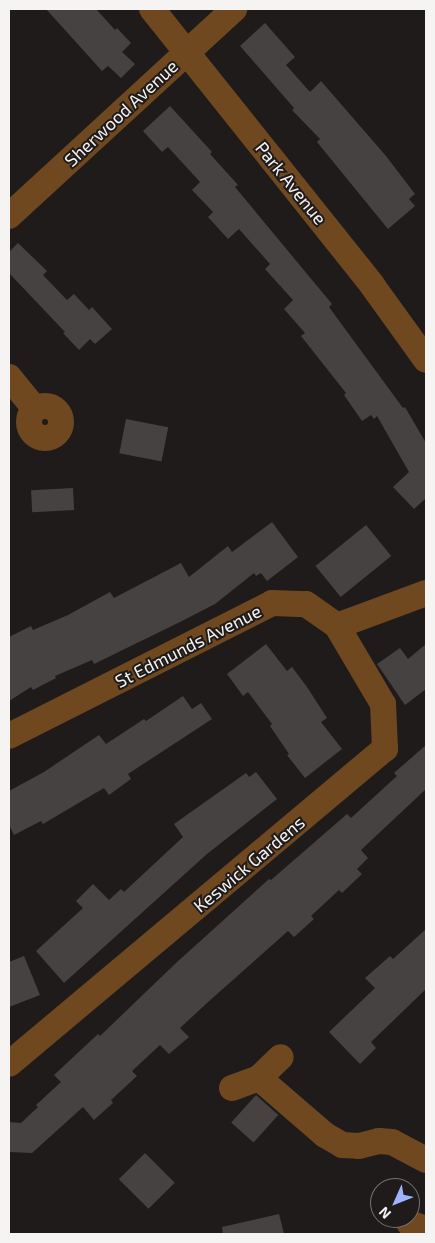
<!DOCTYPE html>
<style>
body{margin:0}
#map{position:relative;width:435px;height:1243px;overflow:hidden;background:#1e1b1a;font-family:"Exo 2",sans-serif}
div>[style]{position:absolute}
.building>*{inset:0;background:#464242;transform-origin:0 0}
.minor>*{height:26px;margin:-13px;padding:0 13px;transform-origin:13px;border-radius:13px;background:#6f4820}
.minor>.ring{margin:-13px;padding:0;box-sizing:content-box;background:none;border:26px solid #6f4820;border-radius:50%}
span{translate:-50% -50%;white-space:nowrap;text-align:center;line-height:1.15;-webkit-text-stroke:4px #1e1b1a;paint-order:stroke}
.street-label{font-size:18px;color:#f6f3f3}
.frame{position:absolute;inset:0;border:10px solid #f6f3f3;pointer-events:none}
.north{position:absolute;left:370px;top:1178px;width:50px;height:50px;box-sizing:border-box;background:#1e1b1a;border:1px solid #747171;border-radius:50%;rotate:226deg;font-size:14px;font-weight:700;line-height:20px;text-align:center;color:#f6f3f3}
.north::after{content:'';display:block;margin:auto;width:18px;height:22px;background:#9fb3fd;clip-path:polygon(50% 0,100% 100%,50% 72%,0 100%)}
</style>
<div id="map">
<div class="building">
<div style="clip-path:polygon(46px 9px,96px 9px,115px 30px,117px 28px,131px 43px,122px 52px,135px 64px,121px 78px,108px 66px,102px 71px)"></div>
<div style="clip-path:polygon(265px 23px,295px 57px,286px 65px,310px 92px,321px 81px,386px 156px,415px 194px,409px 199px,415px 206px,388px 229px,317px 142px,320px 139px,292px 110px,294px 108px,240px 46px)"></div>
<div style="clip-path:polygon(170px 106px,212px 152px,210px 154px,238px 185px,235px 187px,332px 304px,329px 307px,403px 408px,405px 407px,426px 443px,426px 502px,425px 499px,414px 509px,393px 487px,409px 472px,377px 416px,374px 419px,371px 415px,362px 421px,344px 395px,346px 393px,301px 336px,305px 333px,284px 309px,293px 300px,265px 269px,270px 264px,239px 229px,228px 239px,208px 217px,213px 212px,192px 190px,200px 182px,168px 147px,162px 152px,143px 131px)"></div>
<div style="clip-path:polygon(18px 243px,47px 271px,43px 275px,67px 300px,74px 294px,89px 310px,92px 307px,112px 329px,95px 344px,90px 339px,79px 350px,63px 333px,65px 332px,9px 273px,9px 252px)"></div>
<div style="left:126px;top:419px;width:43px;height:35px;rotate:11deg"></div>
<div style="left:73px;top:488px;width:22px;height:42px;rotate:87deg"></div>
<div style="clip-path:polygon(272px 522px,298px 557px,267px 581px,261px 573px,256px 576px,254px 573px,215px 604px,180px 622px,94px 664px,92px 660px,55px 676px,56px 678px,33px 690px,31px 687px,9px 701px,9px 637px,31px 626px,33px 630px,68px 615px,110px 592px,114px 598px,181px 563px,189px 577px,228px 546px,232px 552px)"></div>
<div style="left:366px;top:525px;width:40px;height:65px;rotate:51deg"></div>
<div style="clip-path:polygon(266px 644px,287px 671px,292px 667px,307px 687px,327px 718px,321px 722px,342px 749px,305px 778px,287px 755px,289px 754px,270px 726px,272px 724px,248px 692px,243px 696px,227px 674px)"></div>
<div style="clip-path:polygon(426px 644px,426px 689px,405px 705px,377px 664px,400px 648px,408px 659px)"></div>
<div style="clip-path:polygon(183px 696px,192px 709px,201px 703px,212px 719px,128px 774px,131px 779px,109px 795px,104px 788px,43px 824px,41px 821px,14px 835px,9px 825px,9px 791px,44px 772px,99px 735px,106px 744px,144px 719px,146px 721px)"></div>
<div style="clip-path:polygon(426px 745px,426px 789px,361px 850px,368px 858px,357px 869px,362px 874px,342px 893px,339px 890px,311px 916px,314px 919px,294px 937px,288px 931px,207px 1003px,180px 1028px,189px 1037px,169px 1054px,160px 1045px,132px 1071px,137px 1076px,111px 1100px,113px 1103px,94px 1120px,83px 1107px,32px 1153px,9px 1152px,9px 1122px,21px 1123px,38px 1107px,36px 1105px,61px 1082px,54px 1075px,98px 1034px,100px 1036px,176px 963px,269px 879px,271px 880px,347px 814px,351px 818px,397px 776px,394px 773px)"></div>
<div style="clip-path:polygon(256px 772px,277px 799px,207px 854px,64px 983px,36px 951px,83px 908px,76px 901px,93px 884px,109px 900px,121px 889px,124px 892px,183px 837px,174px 824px,246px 773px,249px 777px)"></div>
<div style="clip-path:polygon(426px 929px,426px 989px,371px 1042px,376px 1048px,360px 1064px,329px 1032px,375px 988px,365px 978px,390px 956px,393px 959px)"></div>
<div style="clip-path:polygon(24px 956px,40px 995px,9px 1007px,9px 962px)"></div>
<div style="left:256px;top:1095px;width:30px;height:37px;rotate:42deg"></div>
<div style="left:145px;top:1153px;width:42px;height:37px;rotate:45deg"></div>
<div style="clip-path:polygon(279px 1214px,284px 1234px,223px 1234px,222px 1227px)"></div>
</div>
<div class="minor">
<div style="left:152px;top:9px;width:353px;rotate:51.4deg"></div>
<div style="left:372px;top:285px;width:92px;rotate:54.2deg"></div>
<div style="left:9px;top:216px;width:306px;rotate:-42.6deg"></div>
<div style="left:9px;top:377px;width:41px;rotate:50.9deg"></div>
<div class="ring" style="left:29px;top:406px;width:6px;height:6px"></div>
<div style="left:9px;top:736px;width:295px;rotate:-26.8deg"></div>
<div style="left:272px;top:603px;width:34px;rotate:2deg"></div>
<div style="left:306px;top:604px;width:38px;rotate:35deg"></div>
<div style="left:337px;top:626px;width:95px;rotate:-20.3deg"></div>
<div style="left:9px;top:1064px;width:491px;rotate:-40deg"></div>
<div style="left:385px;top:749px;width:45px;rotate:-92.5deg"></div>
<div style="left:383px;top:704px;width:91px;rotate:-120.5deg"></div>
<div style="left:259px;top:1078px;width:87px;rotate:40.8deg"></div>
<div style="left:325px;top:1135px;width:20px;rotate:30deg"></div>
<div style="left:342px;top:1145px;width:17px;rotate:3deg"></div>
<div style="left:359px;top:1146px;width:21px;rotate:-14deg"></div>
<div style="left:379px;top:1141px;width:13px;rotate:4deg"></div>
<div style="left:392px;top:1142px;width:38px;rotate:28deg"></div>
<div style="left:232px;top:1088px;width:29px;rotate:-20deg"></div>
<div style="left:259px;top:1078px;width:30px;rotate:-44deg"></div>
<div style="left:409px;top:1223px;width:18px;rotate:19deg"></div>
</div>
<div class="street-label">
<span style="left:121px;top:113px;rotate:-43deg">Sherwood Avenue</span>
<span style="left:291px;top:183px;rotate:51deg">Park Avenue</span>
<span style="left:188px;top:646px;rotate:-27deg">St Edmunds Avenue</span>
<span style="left:249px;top:864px;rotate:-40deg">Keswick Gardens</span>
</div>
<div class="frame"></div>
<div class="north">N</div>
</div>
